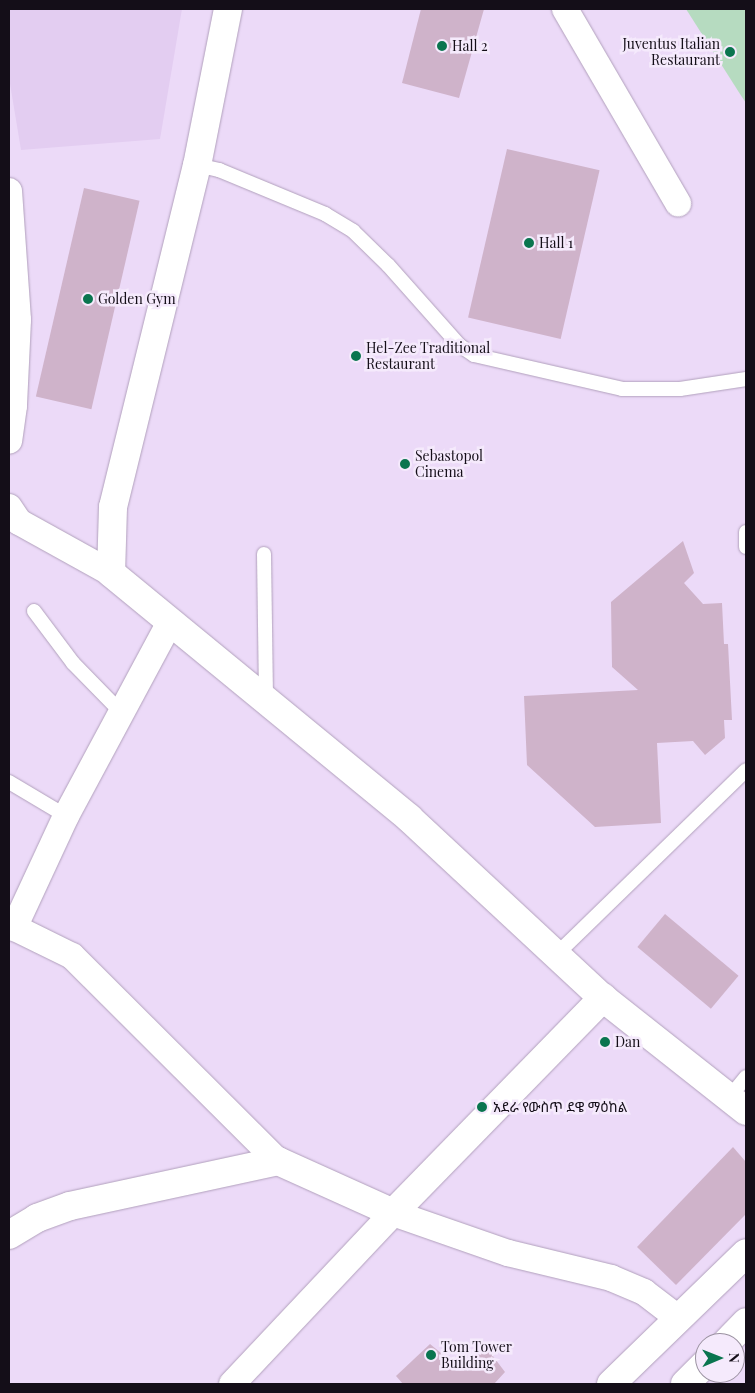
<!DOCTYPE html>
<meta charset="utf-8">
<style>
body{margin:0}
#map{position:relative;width:755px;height:1393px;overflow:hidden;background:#ecdaf8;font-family:"Playfair Display","Noto Sans Ethiopic",serif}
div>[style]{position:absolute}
.built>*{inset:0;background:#e3cdf1}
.green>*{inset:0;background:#b6dbc0}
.building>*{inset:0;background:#cfb3ca;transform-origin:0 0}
.roads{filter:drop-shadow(0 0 1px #b1a0bc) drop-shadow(0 0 1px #b1a0bc)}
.service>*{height:14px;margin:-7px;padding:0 7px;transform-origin:7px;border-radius:7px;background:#fff}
.minor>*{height:26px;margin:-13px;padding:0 13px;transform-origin:13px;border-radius:13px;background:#fff}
.tertiary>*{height:28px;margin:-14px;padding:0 14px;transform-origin:14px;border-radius:14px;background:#fff}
.primary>*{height:28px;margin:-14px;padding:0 14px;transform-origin:14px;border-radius:14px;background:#fff}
.dots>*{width:14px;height:14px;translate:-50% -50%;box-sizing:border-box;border:2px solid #f5eafc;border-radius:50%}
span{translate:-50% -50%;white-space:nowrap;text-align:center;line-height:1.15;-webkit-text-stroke:5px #f5eafc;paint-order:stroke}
.poi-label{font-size:14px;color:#140e18}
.right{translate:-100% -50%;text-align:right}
.left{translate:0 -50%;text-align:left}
.frame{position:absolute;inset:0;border:10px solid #140e18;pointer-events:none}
.north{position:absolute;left:695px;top:1333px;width:50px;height:50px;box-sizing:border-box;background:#f5eafc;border:1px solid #9b92a1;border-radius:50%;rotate:89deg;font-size:14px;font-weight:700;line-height:20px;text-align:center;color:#140e18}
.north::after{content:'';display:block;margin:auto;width:18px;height:22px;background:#0a754f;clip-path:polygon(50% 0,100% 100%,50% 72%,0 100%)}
</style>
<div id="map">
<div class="built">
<div style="clip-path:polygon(9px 9px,182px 9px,160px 139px,21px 150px,9px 78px)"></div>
</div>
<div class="green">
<div style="clip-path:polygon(686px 9px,746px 9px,746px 103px,740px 94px)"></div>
</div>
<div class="building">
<div style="clip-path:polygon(421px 9px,484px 9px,459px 98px,402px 83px)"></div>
<div style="left:507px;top:149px;width:95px;height:173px;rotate:13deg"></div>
<div style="left:84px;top:188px;width:57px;height:214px;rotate:13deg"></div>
<div style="clip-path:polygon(683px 541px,694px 573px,684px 583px,703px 604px,722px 603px,724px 644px,728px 644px,732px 720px,724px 720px,725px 738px,705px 755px,693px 741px,657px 743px,661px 823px,595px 827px,527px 765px,524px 696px,638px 690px,612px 667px,611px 602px)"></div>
<div style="left:665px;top:914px;width:96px;height:43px;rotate:40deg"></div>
<div style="clip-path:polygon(733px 1147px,746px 1162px,746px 1214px,676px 1285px,637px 1247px)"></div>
<div style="clip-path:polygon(483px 1343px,505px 1372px,494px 1384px,403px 1384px,396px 1376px,430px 1344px,458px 1367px)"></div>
</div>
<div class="roads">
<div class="service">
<div style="left:197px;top:165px;width:23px;rotate:13deg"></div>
<div style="left:219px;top:170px;width:115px;rotate:22.5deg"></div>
<div style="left:325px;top:214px;width:33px;rotate:31deg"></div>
<div style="left:353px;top:231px;width:49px;rotate:44.2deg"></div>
<div style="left:388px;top:265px;width:107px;rotate:48.4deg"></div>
<div style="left:459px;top:345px;width:18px;rotate:34deg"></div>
<div style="left:474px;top:355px;width:152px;rotate:12.9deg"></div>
<div style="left:622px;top:389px;width:58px"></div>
<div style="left:680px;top:389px;width:67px;rotate:-8.6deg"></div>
<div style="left:746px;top:532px;width:15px;rotate:90deg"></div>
<div style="left:264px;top:554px;width:146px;rotate:89.2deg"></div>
<div style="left:34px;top:611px;width:65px;rotate:53.1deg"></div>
<div style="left:73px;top:663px;width:69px;rotate:45.6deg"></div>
<div style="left:9px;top:782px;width:66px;rotate:30.8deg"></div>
<div style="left:558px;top:953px;width:262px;rotate:-44.2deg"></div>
<div style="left:729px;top:1098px;width:27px;rotate:-51deg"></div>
</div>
<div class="minor">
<div style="left:565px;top:9px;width:225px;rotate:59.8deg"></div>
<div style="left:9px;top:191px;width:129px;rotate:86deg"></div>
<div style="left:18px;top:320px;width:86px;rotate:92.7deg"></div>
<div style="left:14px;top:406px;width:35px;rotate:98deg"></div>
<div style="left:9px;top:507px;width:18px;rotate:56deg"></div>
<div style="left:19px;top:522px;width:105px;rotate:29deg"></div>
<div style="left:9px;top:925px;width:70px;rotate:26.2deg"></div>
<div style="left:72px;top:956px;width:291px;rotate:44.9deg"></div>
<div style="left:14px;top:928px;width:123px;rotate:-65.1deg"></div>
<div style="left:66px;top:816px;width:220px;rotate:-61.8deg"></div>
<div style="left:232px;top:1384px;width:235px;rotate:-46.7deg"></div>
<div style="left:393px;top:1213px;width:122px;rotate:19.2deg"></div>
<div style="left:508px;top:1253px;width:106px;rotate:13.6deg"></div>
<div style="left:611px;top:1278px;width:36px;rotate:23deg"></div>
<div style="left:644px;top:1292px;width:43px;rotate:37.4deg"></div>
</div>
<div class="tertiary">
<div style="left:228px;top:9px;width:159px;rotate:101.2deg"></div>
<div style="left:197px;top:165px;width:352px;rotate:103.8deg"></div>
<div style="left:113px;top:507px;width:66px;rotate:91.7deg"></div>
<div style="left:111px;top:573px;width:386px;rotate:39.4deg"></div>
<div style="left:409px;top:818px;width:265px;rotate:42.9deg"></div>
<div style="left:603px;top:998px;width:182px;rotate:38.3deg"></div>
<div style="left:9px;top:1235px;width:33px;rotate:-31deg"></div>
<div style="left:37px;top:1218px;width:35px;rotate:-20deg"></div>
<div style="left:70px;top:1206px;width:213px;rotate:-12.2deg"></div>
<div style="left:278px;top:1161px;width:126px;rotate:24.3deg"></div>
<div style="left:393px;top:1213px;width:301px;rotate:-45.7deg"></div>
</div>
<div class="primary">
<div style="left:726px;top:1343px;width:29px;rotate:-46deg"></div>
<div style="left:611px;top:1384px;width:188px;rotate:-44.1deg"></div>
<div style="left:685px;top:1384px;width:28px;rotate:-45deg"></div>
</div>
</div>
<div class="dots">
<div style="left:442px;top:46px;background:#0a754f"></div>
<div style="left:730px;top:52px;background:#0a754f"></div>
<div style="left:529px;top:243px;background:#0a754f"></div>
<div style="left:88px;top:299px;background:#0a754f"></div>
<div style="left:356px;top:356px;background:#0a754f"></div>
<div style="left:405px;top:464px;background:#0a754f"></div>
<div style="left:605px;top:1042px;background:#0a754f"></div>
<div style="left:482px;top:1107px;background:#0a754f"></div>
<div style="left:431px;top:1355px;background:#0a754f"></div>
</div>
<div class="poi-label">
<span class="right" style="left:720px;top:52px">Juventus Italian<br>Restaurant</span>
<span class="left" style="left:452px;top:46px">Hall 2</span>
<span class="left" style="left:539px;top:243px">Hall 1</span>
<span class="left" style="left:98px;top:299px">Golden Gym</span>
<span class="left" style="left:366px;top:356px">Hel-Zee Traditional<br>Restaurant</span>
<span class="left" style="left:415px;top:464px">Sebastopol<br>Cinema</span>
<span class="left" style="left:615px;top:1042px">Dan</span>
<span class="left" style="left:493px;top:1107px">አደራ የውስጥ ደዌ ማዕከል</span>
<span class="left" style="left:441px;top:1355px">Tom Tower<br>Building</span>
</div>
<div class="frame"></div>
<div class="north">N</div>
</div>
